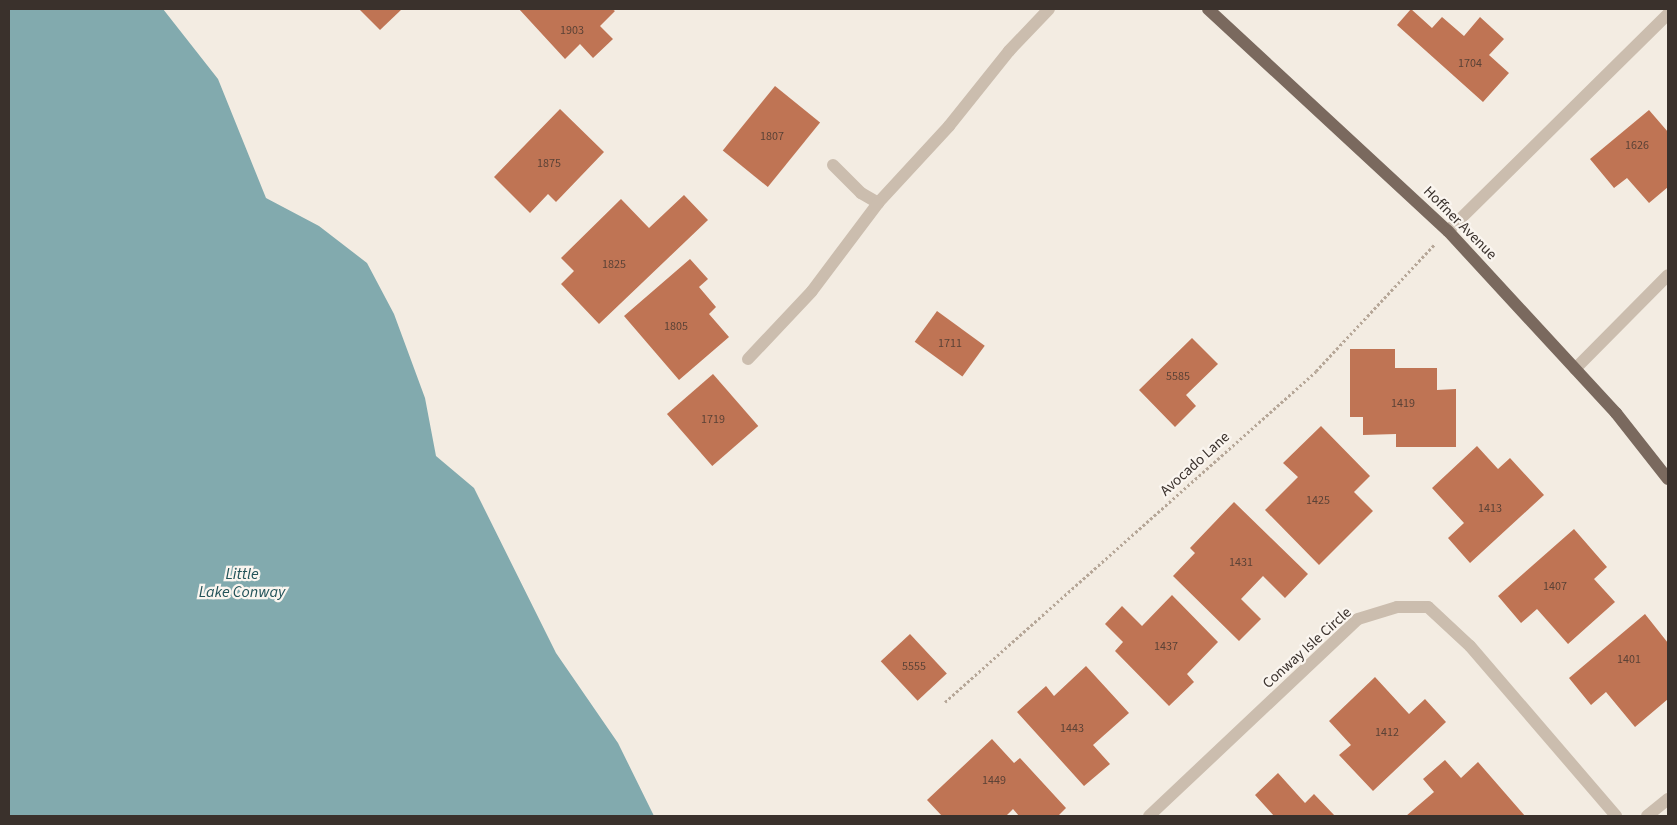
<!DOCTYPE html>
<style>
body{margin:0}
#map{position:relative;width:1677px;height:825px;overflow:hidden;background:#f3ece2;font-family:"Source Sans 3",sans-serif}
div>[style]{position:absolute}
.water>*{inset:0;background:#82aaae}
.building>*{inset:0;background:#bf7454;transform-origin:0 0}
.path>*{height:3px;margin-top:-1.5px;transform-origin:0;background:repeating-linear-gradient(90deg,#b6a798 0 2.5px,transparent 0 5px)}
.minor>*{height:12px;margin:-6px;padding:0 6px;transform-origin:6px;border-radius:6px;background:#cbbdae}
.major>*{height:12px;margin:-6px;padding:0 6px;transform-origin:6px;border-radius:6px;background:#7a695e}
span{translate:-50% -50%;white-space:nowrap;text-align:center;line-height:1.15;-webkit-text-stroke:4.5px #faf5ef;paint-order:stroke}
.number-label{font-size:12px;color:#5b4236}
.number-label span{-webkit-text-stroke-width:0}
.street-label{font-size:15px;color:#3a312c}
.water-label{font-size:16px;color:#235359;font-style:italic}
.frame{position:absolute;inset:0;border:10px solid #3a312c;pointer-events:none}
</style>
<div id="map">
<div class="water">
<div style="clip-path:polygon(9px 9px,163px 9px,218px 79px,266px 198px,319px 226px,367px 263px,394px 314px,425px 398px,436px 456px,474px 488px,556px 653px,618px 743px,654px 816px,9px 816px)"></div>
</div>
<div class="building">
<div style="clip-path:polygon(359px 9px,402px 9px,380px 30px)"></div>
<div style="clip-path:polygon(519px 9px,612px 9px,615px 11px,600px 26px,613px 39px,593px 58px,580px 44px,565px 59px)"></div>
<div style="clip-path:polygon(1411px 9px,1432px 28px,1442px 17px,1464px 36px,1480px 17px,1504px 39px,1489px 55px,1509px 73px,1483px 102px,1397px 25px)"></div>
<div style="left:775px;top:86px;width:58px;height:83px;rotate:39deg"></div>
<div style="clip-path:polygon(560px 109px,604px 152px,556px 202px,548px 194px,530px 213px,494px 177px)"></div>
<div style="clip-path:polygon(1649px 110px,1668px 132px,1668px 187px,1649px 203px,1627px 178px,1614px 188px,1590px 159px)"></div>
<div style="clip-path:polygon(684px 195px,708px 220px,599px 324px,561px 284px,574px 271px,561px 258px,621px 199px,649px 228px)"></div>
<div style="clip-path:polygon(690px 259px,708px 279px,699px 287px,716px 307px,709px 314px,729px 337px,679px 380px,624px 316px)"></div>
<div style="left:937px;top:311px;width:59px;height:38px;rotate:36deg"></div>
<div style="clip-path:polygon(1192px 338px,1218px 364px,1186px 395px,1196px 406px,1175px 427px,1139px 390px)"></div>
<div style="clip-path:polygon(1350px 349px,1395px 349px,1395px 368px,1437px 368px,1437px 390px,1456px 389px,1456px 447px,1396px 447px,1396px 434px,1363px 435px,1363px 417px,1350px 417px)"></div>
<div style="left:713px;top:374px;width:69px;height:61px;rotate:49deg"></div>
<div style="clip-path:polygon(1321px 426px,1370px 476px,1354px 492px,1373px 511px,1319px 565px,1265px 510px,1298px 477px,1283px 463px)"></div>
<div style="clip-path:polygon(1477px 446px,1498px 469px,1510px 458px,1544px 495px,1470px 563px,1448px 538px,1464px 523px,1432px 488px)"></div>
<div style="clip-path:polygon(1234px 502px,1308px 574px,1285px 598px,1263px 576px,1241px 599px,1261px 619px,1239px 641px,1173px 576px,1195px 553px,1190px 548px)"></div>
<div style="clip-path:polygon(1574px 529px,1607px 567px,1594px 579px,1615px 602px,1568px 644px,1537px 609px,1521px 623px,1498px 596px)"></div>
<div style="clip-path:polygon(1172px 595px,1218px 642px,1187px 674px,1194px 682px,1169px 706px,1115px 651px,1123px 642px,1105px 624px,1122px 606px,1142px 626px)"></div>
<div style="clip-path:polygon(1645px 614px,1668px 643px,1668px 699px,1635px 727px,1606px 692px,1591px 705px,1569px 678px)"></div>
<div style="left:910px;top:634px;width:54px;height:40px;rotate:47deg"></div>
<div style="clip-path:polygon(1086px 666px,1129px 713px,1093px 745px,1110px 764px,1084px 786px,1017px 712px,1046px 686px,1054px 696px)"></div>
<div style="clip-path:polygon(1375px 677px,1409px 714px,1425px 699px,1446px 722px,1373px 791px,1339px 755px,1351px 745px,1329px 721px)"></div>
<div style="clip-path:polygon(992px 739px,1014px 763px,1020px 758px,1066px 808px,1058px 816px,1019px 816px,1013px 809px,1006px 816px,942px 816px,927px 800px)"></div>
<div style="clip-path:polygon(1445px 760px,1461px 778px,1478px 762px,1525px 816px,1406px 816px,1434px 792px,1423px 779px)"></div>
<div style="clip-path:polygon(1278px 773px,1305px 803px,1314px 794px,1335px 816px,1274px 816px,1255px 795px)"></div>
</div>
<div class="path">
<div style="left:945px;top:702px;width:497px;rotate:-41.7deg"></div>
<div style="left:1316px;top:371px;width:174px;rotate:-46.9deg"></div>
</div>
<div class="minor">
<div style="left:833px;top:165px;width:40px;rotate:45deg"></div>
<div style="left:861px;top:193px;width:20px;rotate:30deg"></div>
<div style="left:878px;top:203px;width:105px;rotate:-47.3deg"></div>
<div style="left:949px;top:126px;width:96px;rotate:-51.3deg"></div>
<div style="left:1009px;top:51px;width:58px;rotate:-46.4deg"></div>
<div style="left:1448px;top:231px;width:309px;rotate:-44.6deg"></div>
<div style="left:748px;top:359px;width:93px;rotate:-46.7deg"></div>
<div style="left:812px;top:291px;width:110px;rotate:-53.1deg"></div>
<div style="left:1575px;top:369px;width:132px;rotate:-45.3deg"></div>
<div style="left:1149px;top:816px;width:287px;rotate:-43.3deg"></div>
<div style="left:1358px;top:619px;width:41px;rotate:-17.1deg"></div>
<div style="left:1397px;top:607px;width:31px"></div>
<div style="left:1428px;top:607px;width:57px;rotate:42.9deg"></div>
<div style="left:1470px;top:646px;width:224px;rotate:49.3deg"></div>
<div style="left:1647px;top:816px;width:27px;rotate:-39deg"></div>
</div>
<div class="major">
<div style="left:1208px;top:9px;width:327px;rotate:42.8deg"></div>
<div style="left:1448px;top:231px;width:248px;rotate:47.3deg"></div>
<div style="left:1616px;top:413px;width:84px;rotate:51.8deg"></div>
</div>
<div class="number-label">
<span style="left:572px;top:31px">1903</span>
<span style="left:1470px;top:64px">1704</span>
<span style="left:772px;top:137px">1807</span>
<span style="left:1637px;top:146px">1626</span>
<span style="left:549px;top:164px">1875</span>
<span style="left:614px;top:265px">1825</span>
<span style="left:676px;top:327px">1805</span>
<span style="left:950px;top:344px">1711</span>
<span style="left:1178px;top:377px">5585</span>
<span style="left:1403px;top:404px">1419</span>
<span style="left:713px;top:420px">1719</span>
<span style="left:1318px;top:501px">1425</span>
<span style="left:1490px;top:509px">1413</span>
<span style="left:1241px;top:563px">1431</span>
<span style="left:1555px;top:587px">1407</span>
<span style="left:1166px;top:647px">1437</span>
<span style="left:1629px;top:660px">1401</span>
<span style="left:914px;top:667px">5555</span>
<span style="left:1072px;top:729px">1443</span>
<span style="left:1387px;top:733px">1412</span>
<span style="left:994px;top:781px">1449</span>
</div>
<div class="street-label">
<span style="left:1460px;top:223px;rotate:45deg">Hoffner Avenue</span>
<span style="left:1195px;top:464px;rotate:-42deg">Avocado Lane</span>
<span style="left:1307px;top:648px;rotate:-42deg">Conway Isle Circle</span>
</div>
<div class="water-label">
<span style="left:242px;top:583px">Little<br>Lake Conway</span>
</div>
<div class="frame"></div>
</div>
